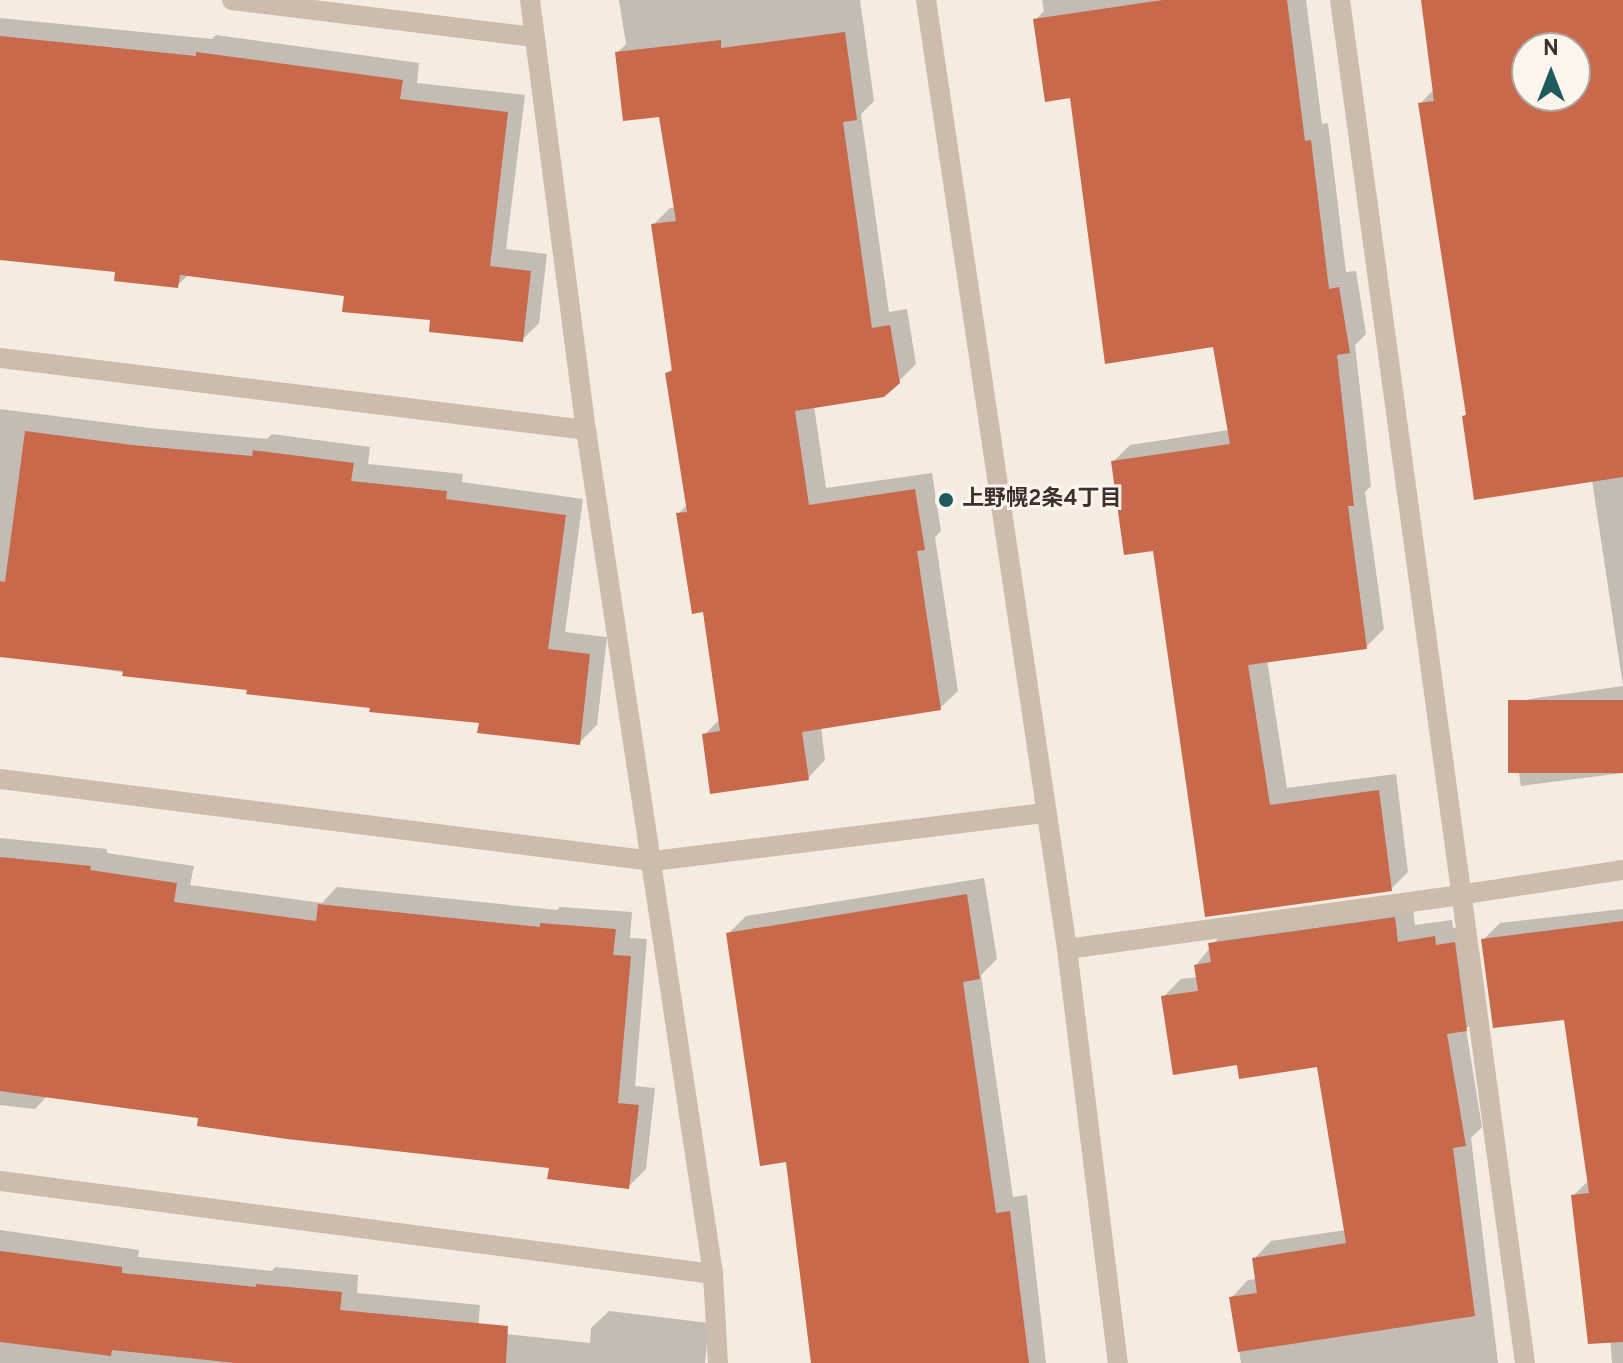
<!DOCTYPE html>
<meta charset="utf-8">
<style>
body{margin:0}
#map{position:relative;width:1623px;height:1363px;overflow:hidden;background:#f4ebe1;font-family:Overpass,"Noto Sans JP",sans-serif}
div>[style]{position:absolute}
.shadow>*{inset:0;background:#0003}
.building>*{inset:0;background:#c8694b;transform-origin:0 0}
.service>*{height:20px;margin:-10px;padding:0 10px;transform-origin:10px;border-radius:10px;background:#cdbbac}
.minor>*{height:20px;margin:-10px;padding:0 10px;transform-origin:10px;border-radius:10px;background:#cdbbac}
.tertiary>*{height:20px;margin:-10px;padding:0 10px;transform-origin:10px;border-radius:10px;background:#cdbbac}
.dots>*{width:22px;height:22px;translate:-50% -50%;box-sizing:border-box;border:4px solid #fbf5ee;border-radius:50%}
span{translate:-50% -50%;white-space:nowrap;text-align:center;line-height:1.15;-webkit-text-stroke:6px #fbf5ee;paint-order:stroke}
.poi-label{font-size:22px;color:#3b302b;font-weight:700}
.left{translate:0 -50%;text-align:left}
.north{position:absolute;left:1511px;top:32px;width:80px;height:80px;box-sizing:border-box;background:#fbf5ee;border:2px solid #aea6a0;border-radius:50%;rotate:0deg;font-size:22px;font-weight:700;line-height:32px;text-align:center;color:#3b302b}
.north::after{content:'';display:block;margin:auto;width:28px;height:36px;background:#1f5a5e;clip-path:polygon(50% 0,100% 100%,50% 72%,0 100%)}
</style>
<div id="map">
<div class="shadow">
<div style="clip-path:polygon(619px 0,860px 0,874px 101px,861px 114px,889px 312px,907px 309px,916px 364px,898px 382px,814px 406px,826px 488px,932px 473px,941px 531px,935px 537px,958px 691px,940px 708px,821px 727px,825px 760px,808px 778px,704px 735px,720px 719px,705px 610px,678px 514px,688px 504px,667px 373px,674px 367px,653px 225px,670px 208px,676px 207px,661px 115px,617px 53px,626px 44px)"></div>
<div style="clip-path:polygon(1042px 0,1306px 0,1322px 124px,1328px 123px,1346px 272px,1356px 271px,1366px 334px,1355px 345px,1371px 486px,1365px 492px,1384px 629px,1366px 647px,1267px 660px,1287px 788px,1396px 774px,1408px 872px,1391px 889px,1207px 915px,1155px 549px,1113px 462px,1130px 445px,1229px 430px,1215px 345px,1107px 362px,1072px 96px,1036px 19px,1044px 11px)"></div>
<div style="clip-path:polygon(evenodd,1423px 0,1623px 0,1623px 773px,1521px 786px,1511px 716px,1529px 699px,1623px 686px,1592px 480px,1464px 417px,1467px 413px,1420px 104px,1434px 89px,1423px 0,1527px 48px,1575px 48px,1575px 96px,1527px 96px,1527px 48px)"></div>
<div style="clip-path:polygon(0 18px,212px 39px,216px 35px,419px 63px,417px 83px,525px 95px,506px 249px,547px 254px,539px 323px,522px 340px,346px 294px,189px 274px,177px 286px,117px 270px,0 259px)"></div>
<div style="clip-path:polygon(0 409px,150px 428px,267px 439px,272px 434px,370px 447px,368px 464px,463px 474px,462px 482px,583px 499px,565px 632px,607px 637px,597px 725px,579px 743px,481px 722px,0 655px)"></div>
<div style="clip-path:polygon(0 838px,107px 849px,107px 853px,194px 866px,190px 885px,322px 903px,337px 887px,557px 910px,560px 907px,632px 912px,630px 938px,647px 939px,635px 1086px,655px 1088px,646px 1169px,628px 1187px,551px 1166px,48px 1095px,35px 1109px,0 1105px)"></div>
<div style="clip-path:polygon(984px 878px,997px 959px,981px 975px,1013px 1197px,1027px 1195px,1046px 1363px,813px 1363px,788px 1160px,728px 934px,746px 916px)"></div>
<div style="clip-path:polygon(1412px 901px,1415px 925px,1452px 920px,1453px 928px,1472px 926px,1483px 1012px,1466px 1029px,1482px 1127px,1471px 1138px,1498px 1363px,1241px 1363px,1231px 1298px,1248px 1280px,1257px 1279px,1254px 1259px,1271px 1241px,1346px 1230px,1319px 1065px,1238px 1063px,1163px 997px,1181px 979px,1198px 977px,1196px 965px,1228px 926px)"></div>
<div style="clip-path:polygon(1623px 909px,1623px 1363px,1612px 1363px,1606px 1275px,1573px 1196px,1589px 1180px,1565px 1018px,1483px 940px,1500px 923px)"></div>
<div style="clip-path:polygon(0 1230px,139px 1250px,138px 1257px,272px 1271px,275px 1267px,358px 1275px,357px 1293px,480px 1305px,478px 1331px,590px 1343px,591px 1328px,609px 1311px,709px 1323px,705px 1363px,0 1363px)"></div>
</div>
<div class="building">
<div style="clip-path:polygon(1163px 0,1287px 0,1305px 141px,1311px 140px,1329px 289px,1339px 287px,1350px 353px,1337px 355px,1354px 506px,1348px 506px,1367px 649px,1248px 665px,1270px 805px,1379px 790px,1392px 891px,1205px 917px,1153px 551px,1124px 555px,1111px 461px,1230px 444px,1213px 347px,1105px 364px,1070px 98px,1045px 102px,1033px 19px)"></div>
<div style="clip-path:polygon(evenodd,1421px 0,1623px 0,1623px 477px,1474px 500px,1462px 416px,1466px 415px,1418px 103px,1434px 101px,1421px 0,1527px 48px,1575px 48px,1575px 96px,1527px 96px,1527px 48px)"></div>
<div style="clip-path:polygon(845px 32px,857px 120px,843px 122px,872px 328px,890px 325px,900px 383px,884px 397px,795px 411px,809px 505px,915px 489px,925px 550px,917px 551px,941px 710px,802px 732px,809px 780px,710px 794px,702px 734px,720px 731px,703px 612px,692px 614px,676px 513px,687px 512px,665px 373px,672px 371px,651px 224px,676px 221px,659px 117px,623px 121px,615px 52px,721px 40px,721px 48px)"></div>
<div style="clip-path:polygon(0 36px,196px 56px,196px 52px,403px 80px,400px 99px,508px 112px,490px 266px,531px 271px,523px 342px,429px 332px,430px 320px,342px 312px,344px 296px,180px 275px,178px 288px,114px 281px,115px 272px,0 260px)"></div>
<div style="clip-path:polygon(25px 431px,132px 445px,252px 456px,253px 450px,354px 463px,351px 481px,447px 491px,446px 499px,566px 515px,548px 649px,590px 654px,580px 745px,477px 733px,479px 723px,369px 712px,370px 708px,246px 694px,247px 690px,122px 676px,123px 671px,0 657px,0 581px,5px 582px)"></div>
<div style="left:1623px;top:700px;width:73px;height:115px;rotate:90deg"></div>
<div style="clip-path:polygon(0 857px,91px 866px,90px 870px,177px 883px,174px 902px,316px 921px,318px 904px,540px 927px,540px 923px,616px 929px,613px 955px,631px 956px,618px 1103px,639px 1105px,629px 1189px,547px 1179px,549px 1168px,287px 1139px,197px 1126px,198px 1118px,0 1091px)"></div>
<div style="clip-path:polygon(967px 894px,980px 979px,963px 982px,996px 1213px,1010px 1211px,1029px 1363px,811px 1363px,786px 1162px,760px 1166px,726px 933px)"></div>
<div style="clip-path:polygon(1395px 917px,1398px 942px,1435px 936px,1436px 945px,1455px 942px,1467px 1031px,1447px 1034px,1466px 1146px,1453px 1148px,1475px 1316px,1238px 1352px,1229px 1297px,1257px 1293px,1252px 1258px,1346px 1243px,1317px 1067px,1239px 1079px,1237px 1065px,1173px 1075px,1161px 996px,1198px 991px,1194px 965px,1211px 962px,1208px 943px)"></div>
<div style="clip-path:polygon(1623px 921px,1623px 1342px,1588px 1344px,1571px 1195px,1589px 1193px,1564px 1020px,1493px 1028px,1481px 939px)"></div>
<div style="clip-path:polygon(0 1251px,122px 1267px,122px 1273px,256px 1287px,256px 1284px,342px 1292px,340px 1310px,508px 1326px,506px 1363px,236px 1363px,112px 1350px,111px 1356px,0 1342px)"></div>
</div>
<div class="service">
<div style="left:1067px;top:949px;width:396px;rotate:-7.8deg"></div>
</div>
<div class="minor">
<div style="left:232px;top:0;width:305px;rotate:7deg"></div>
<div style="left:530px;top:0;width:434px;rotate:82.6deg"></div>
<div style="left:586px;top:430px;width:854px;rotate:81.44deg"></div>
<div style="left:713px;top:1274px;width:89px;rotate:86.8deg"></div>
<div style="left:1340px;top:0;width:1375px;rotate:82.27deg"></div>
<div style="left:0;top:358px;width:590px;rotate:7deg"></div>
<div style="left:0;top:779px;width:658px;rotate:7.16deg"></div>
<div style="left:653px;top:861px;width:395px;rotate:-7deg"></div>
<div style="left:1459px;top:895px;width:166px;rotate:-8.7deg"></div>
<div style="left:0;top:1181px;width:719px;rotate:7.43deg"></div>
</div>
<div class="tertiary">
<div style="left:926px;top:0;width:959px;rotate:81.55deg"></div>
<div style="left:1067px;top:949px;width:417px;rotate:83deg"></div>
</div>
<div class="dots">
<div style="left:946px;top:500px;background:#1f5a5e"></div>
</div>
<div class="poi-label">
<span class="left" style="left:962px;top:500px">上野幌2条4丁目</span>
</div>
<div class="north">N</div>
</div>
